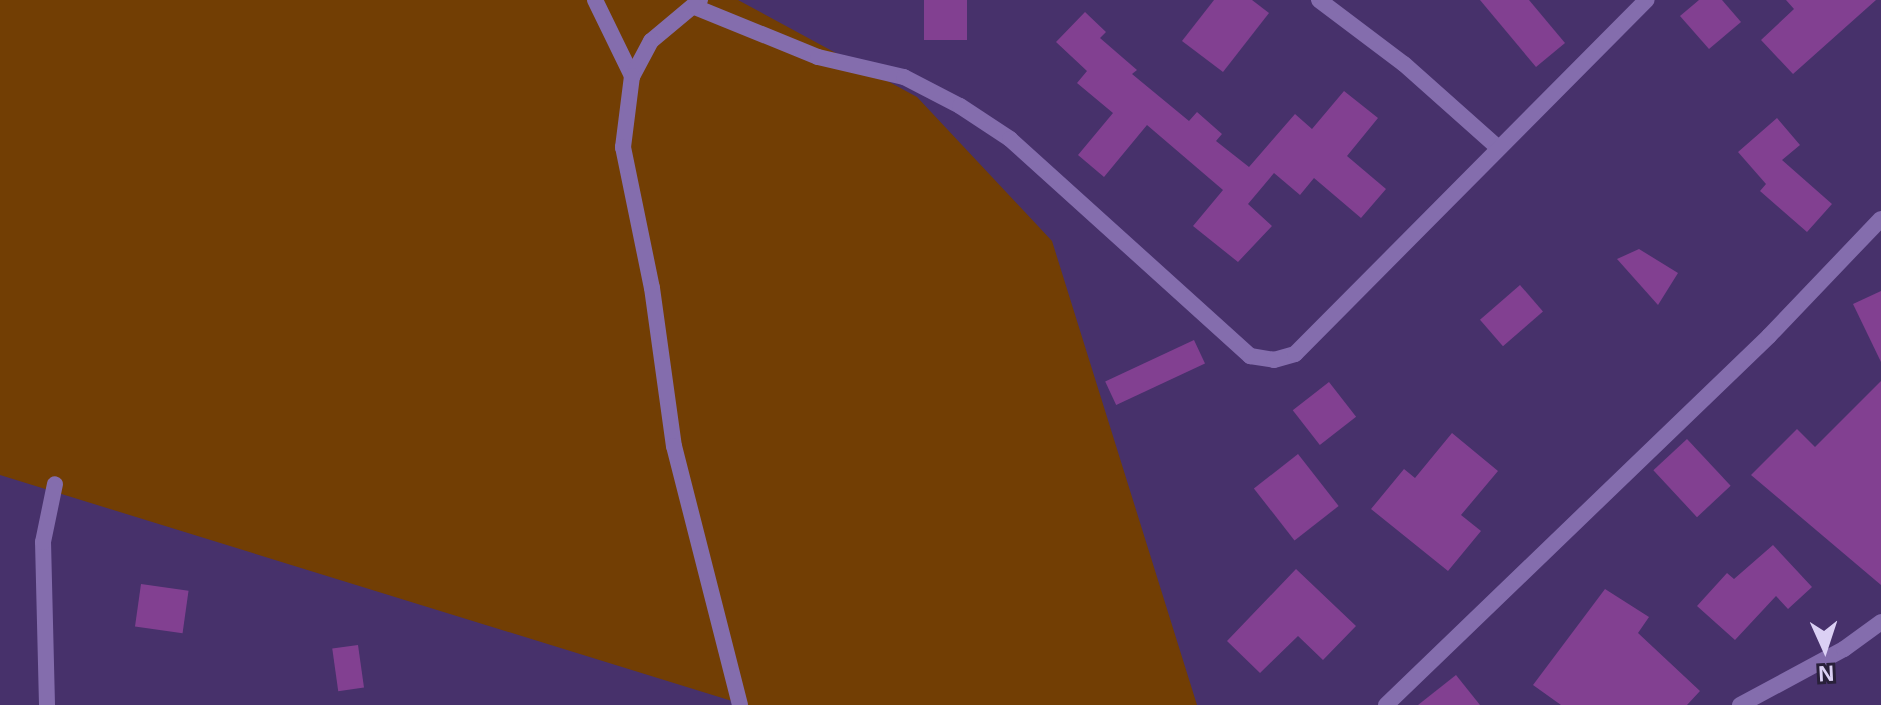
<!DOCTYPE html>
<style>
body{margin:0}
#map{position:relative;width:1881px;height:705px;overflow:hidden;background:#47316b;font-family:Helvetica,sans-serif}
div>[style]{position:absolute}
.green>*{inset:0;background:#723e04}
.building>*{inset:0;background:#824091;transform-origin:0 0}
.street>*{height:16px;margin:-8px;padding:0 8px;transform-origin:8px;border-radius:8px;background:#846dad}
span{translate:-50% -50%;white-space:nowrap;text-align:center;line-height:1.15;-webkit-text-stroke:7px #29203a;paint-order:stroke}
.north{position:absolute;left:1785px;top:609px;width:80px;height:80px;-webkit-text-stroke:6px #29203a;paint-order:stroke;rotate:177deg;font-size:22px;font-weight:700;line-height:32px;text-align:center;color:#dbd0f4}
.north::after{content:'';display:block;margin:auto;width:28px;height:36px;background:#dbd0f4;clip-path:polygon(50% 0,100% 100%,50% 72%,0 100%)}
</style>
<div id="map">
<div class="green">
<div style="clip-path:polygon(0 0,738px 0,917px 97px,1052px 241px,1197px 705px,745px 705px,0 475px)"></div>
</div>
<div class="building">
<div style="left:924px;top:0;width:43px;height:40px"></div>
<div style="clip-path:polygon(1214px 0,1252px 0,1269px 13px,1223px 72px,1182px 41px)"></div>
<div style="clip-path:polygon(1480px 0,1529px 0,1565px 43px,1536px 67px)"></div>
<div style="clip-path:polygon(1699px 0,1722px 0,1741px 22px,1709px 49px,1680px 16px)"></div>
<div style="clip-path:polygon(1786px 0,1876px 0,1793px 74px,1761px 40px,1794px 9px)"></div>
<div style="clip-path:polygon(1085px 12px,1106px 32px,1100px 38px,1137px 70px,1132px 74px,1189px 121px,1197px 112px,1222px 134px,1216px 141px,1249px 167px,1295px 114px,1312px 129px,1344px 91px,1378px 118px,1347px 156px,1386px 189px,1361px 218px,1314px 178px,1300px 195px,1274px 173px,1248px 204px,1272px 226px,1238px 262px,1193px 226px,1223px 190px,1147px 125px,1104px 177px,1078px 155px,1113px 113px,1077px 83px,1087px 71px,1056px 42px)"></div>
<div style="clip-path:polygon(1777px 118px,1800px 145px,1782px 160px,1832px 204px,1807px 232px,1760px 191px,1766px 184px,1738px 152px)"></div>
<div style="clip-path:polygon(1639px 249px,1678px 273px,1658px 305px,1617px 259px)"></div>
<div style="left:1520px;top:285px;width:35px;height:53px;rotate:49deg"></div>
<div style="clip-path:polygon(1881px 291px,1881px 362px,1853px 304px)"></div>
<div style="left:1194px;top:340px;width:26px;height:98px;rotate:65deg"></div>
<div style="clip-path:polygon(1881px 381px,1881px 585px,1751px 475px,1797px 429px,1815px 447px)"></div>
<div style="left:1329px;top:382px;width:44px;height:46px;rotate:52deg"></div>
<div style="clip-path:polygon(1452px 433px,1498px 471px,1461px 515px,1481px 531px,1448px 571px,1371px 509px,1404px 469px,1415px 478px)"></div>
<div style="left:1687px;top:439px;width:64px;height:46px;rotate:47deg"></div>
<div style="left:1298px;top:454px;width:66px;height:56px;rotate:52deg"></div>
<div style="clip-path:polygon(1773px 545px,1812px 587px,1788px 609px,1776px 596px,1735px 640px,1697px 606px,1727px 573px,1734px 579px)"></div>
<div style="clip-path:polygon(1296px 569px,1356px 626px,1323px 660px,1298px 636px,1260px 673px,1227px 641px)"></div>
<div style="left:141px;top:584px;width:48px;height:43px;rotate:8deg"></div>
<div style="clip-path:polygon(1605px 589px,1649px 617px,1638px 633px,1700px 691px,1687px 705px,1561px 705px,1533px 685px)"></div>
<div style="left:358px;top:645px;width:43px;height:26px;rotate:82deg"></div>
<div style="clip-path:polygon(1456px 675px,1480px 705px,1418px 705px)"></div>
</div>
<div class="street">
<div style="left:595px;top:0;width:85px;rotate:64deg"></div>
<div style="left:700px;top:0;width:64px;rotate:140.1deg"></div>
<div style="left:651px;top:41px;width:40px;rotate:118deg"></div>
<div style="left:632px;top:76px;width:72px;rotate:97.2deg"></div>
<div style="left:623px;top:147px;width:144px;rotate:78.4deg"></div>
<div style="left:652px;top:288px;width:160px;rotate:82.1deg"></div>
<div style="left:674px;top:446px;width:267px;rotate:75.7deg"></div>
<div style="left:1319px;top:0;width:106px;rotate:37deg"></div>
<div style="left:1404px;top:64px;width:123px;rotate:41.7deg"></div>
<div style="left:695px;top:7px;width:133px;rotate:22.1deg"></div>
<div style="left:818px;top:57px;width:88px;rotate:13.1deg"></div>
<div style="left:904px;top:77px;width:63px;rotate:27.4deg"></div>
<div style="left:960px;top:106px;width:60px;rotate:33.4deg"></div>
<div style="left:1010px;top:139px;width:324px;rotate:42.1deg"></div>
<div style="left:1250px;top:356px;width:24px;rotate:9deg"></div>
<div style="left:1274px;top:360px;width:22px;rotate:-16deg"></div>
<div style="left:1295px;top:354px;width:499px;rotate:-45.2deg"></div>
<div style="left:47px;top:705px;width:163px;rotate:-91.4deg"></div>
<div style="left:43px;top:542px;width:59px;rotate:-78.3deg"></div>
<div style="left:1386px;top:705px;width:532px;rotate:-43.93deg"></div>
<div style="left:1769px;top:336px;width:162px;rotate:-46.3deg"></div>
<div style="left:1740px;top:705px;width:118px;rotate:-28.3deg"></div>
<div style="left:1844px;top:649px;width:46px;rotate:-36.1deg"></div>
</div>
<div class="north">N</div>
</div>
